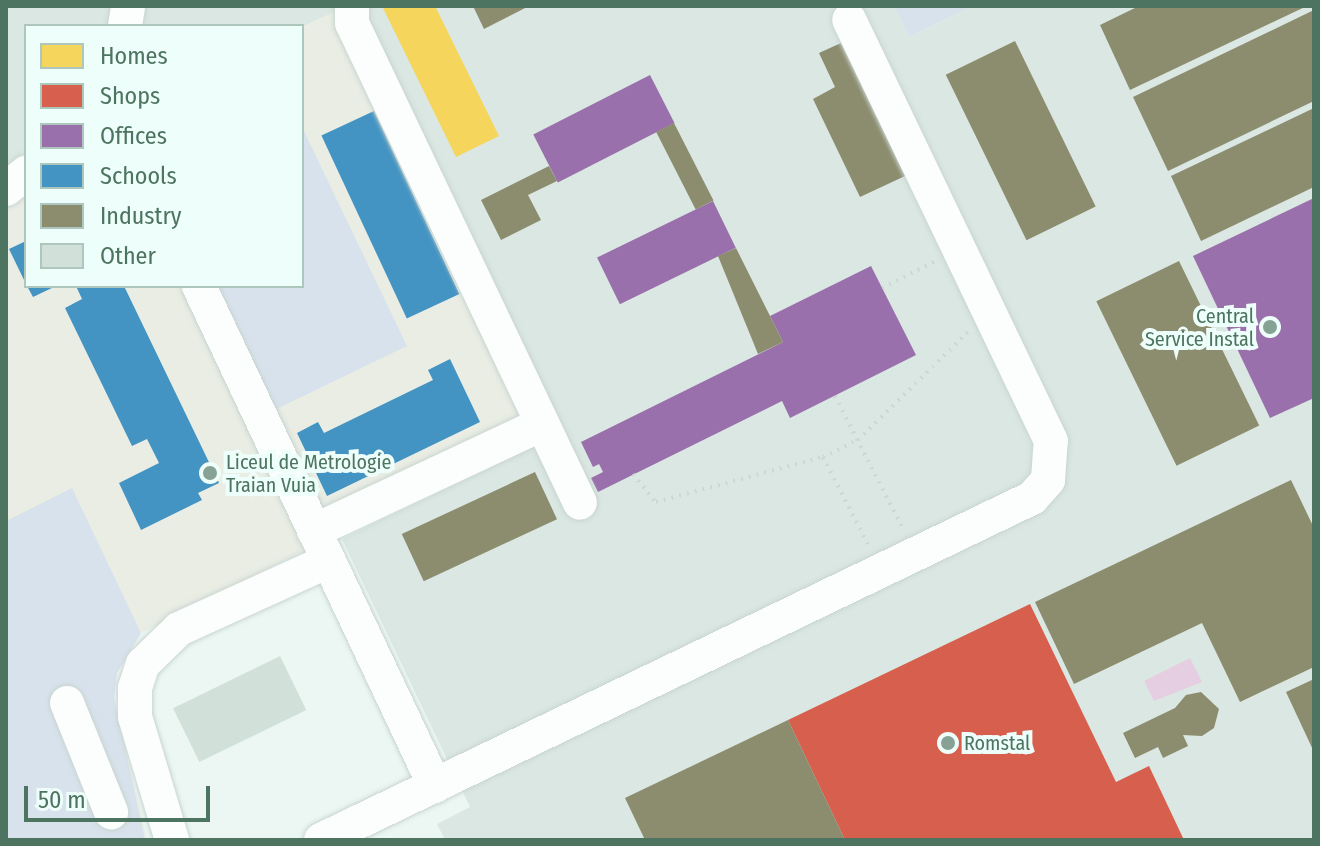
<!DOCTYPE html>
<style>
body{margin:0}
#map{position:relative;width:1320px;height:846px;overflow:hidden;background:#ecf7f4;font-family:"Fira Sans Condensed",sans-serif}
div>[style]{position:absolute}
.industrial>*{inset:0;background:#dae7e2}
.education>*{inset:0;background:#e9ede4}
.green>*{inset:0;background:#d8e2ed}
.water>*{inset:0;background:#e6cee2}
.homes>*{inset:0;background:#f6d55c}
.shops>*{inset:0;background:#d6604d}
.offices>*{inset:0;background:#9970ab;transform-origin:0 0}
.schools>*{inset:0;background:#4393c3;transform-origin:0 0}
.industry>*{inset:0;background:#8c8c6e;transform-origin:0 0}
.building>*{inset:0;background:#d1e1da;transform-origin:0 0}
.path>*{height:4px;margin-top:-2px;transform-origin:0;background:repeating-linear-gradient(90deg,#ccd8d1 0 2px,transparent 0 8px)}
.roads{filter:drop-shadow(0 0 2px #c9d5d0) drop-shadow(0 0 2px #c9d5d0)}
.minor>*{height:34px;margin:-17px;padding:0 17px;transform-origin:17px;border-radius:17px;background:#fcfefd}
.dots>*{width:22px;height:22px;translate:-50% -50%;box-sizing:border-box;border:4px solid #eefefa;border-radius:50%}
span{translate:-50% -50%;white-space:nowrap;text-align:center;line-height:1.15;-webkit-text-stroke:8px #eefefa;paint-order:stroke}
.poi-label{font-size:20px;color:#4d7460}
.right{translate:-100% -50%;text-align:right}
.left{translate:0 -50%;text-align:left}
.frame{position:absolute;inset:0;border:8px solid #4d7460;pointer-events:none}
.legend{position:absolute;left:24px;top:24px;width:280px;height:264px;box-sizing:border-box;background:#eefefa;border:2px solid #aec7bc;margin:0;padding:10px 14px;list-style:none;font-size:24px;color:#4d7460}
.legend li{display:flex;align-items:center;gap:16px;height:40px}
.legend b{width:40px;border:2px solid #aec7bc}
.scale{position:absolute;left:24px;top:786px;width:186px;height:36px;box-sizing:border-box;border:4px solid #4d7460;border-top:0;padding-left:10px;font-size:24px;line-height:28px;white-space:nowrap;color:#4d7460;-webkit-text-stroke:6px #eefefa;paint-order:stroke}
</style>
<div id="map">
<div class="industrial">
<div style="clip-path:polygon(6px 6px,347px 6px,302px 27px,26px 26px,26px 193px,6px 210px)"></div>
<div style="clip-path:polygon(361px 6px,894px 6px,909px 37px,973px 6px,1314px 6px,1314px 840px,445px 840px,437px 824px,470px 807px,342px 539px,565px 431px)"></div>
</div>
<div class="education">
<div style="clip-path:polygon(336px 11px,530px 419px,307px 549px,141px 633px,117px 673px,114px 698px,147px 840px,6px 840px,6px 210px,26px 193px,26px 286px,302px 286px,302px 27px)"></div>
</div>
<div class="green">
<div style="clip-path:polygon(894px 6px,973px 6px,909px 37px)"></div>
<div style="clip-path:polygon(302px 127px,407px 346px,266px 414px,205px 286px,302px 286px)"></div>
<div style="clip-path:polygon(72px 488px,141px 633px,117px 673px,114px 698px,145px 840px,6px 840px,6px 521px)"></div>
</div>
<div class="water">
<div style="clip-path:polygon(1190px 658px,1202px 682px,1154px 701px,1144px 681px)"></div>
</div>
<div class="homes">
<div style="clip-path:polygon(382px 6px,435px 6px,499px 136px,456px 157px)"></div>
</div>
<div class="shops">
<div style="clip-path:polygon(1030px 604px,1116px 782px,1149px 766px,1184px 840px,845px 840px,788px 720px)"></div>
</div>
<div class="offices">
<div style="left:650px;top:75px;width:54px;height:131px;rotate:63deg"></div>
<div style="clip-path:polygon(1314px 198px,1314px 398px,1270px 418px,1193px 256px)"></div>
<div style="left:713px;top:201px;width:52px;height:129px;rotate:64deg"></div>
<div style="clip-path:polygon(871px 266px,916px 355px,790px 418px,782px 401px,598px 492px,591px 478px,603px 472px,599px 464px,593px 467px,581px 442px,783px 342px,770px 316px)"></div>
</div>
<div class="schools">
<div style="left:374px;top:111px;width:202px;height:58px;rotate:65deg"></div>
<div style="clip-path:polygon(26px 241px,26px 284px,9px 249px)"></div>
<div style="clip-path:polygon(27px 286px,56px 286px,33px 297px)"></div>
<div style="clip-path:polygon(76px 286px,124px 286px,219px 483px,198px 493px,202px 500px,141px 530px,119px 483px,159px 463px,147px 439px,132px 446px,65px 308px,82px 299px)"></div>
<div style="clip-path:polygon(450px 359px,480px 422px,327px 496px,297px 433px,318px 422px,324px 433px,433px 380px,428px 370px)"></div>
</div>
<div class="industry">
<div style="clip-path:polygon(473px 6px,529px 6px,484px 29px)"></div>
<div style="clip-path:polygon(1139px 6px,1307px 6px,1130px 90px,1100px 25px)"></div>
<div style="clip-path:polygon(1314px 10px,1314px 101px,1168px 171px,1133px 97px)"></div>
<div style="left:1015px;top:41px;width:184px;height:77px;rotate:64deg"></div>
<div style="clip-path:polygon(841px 43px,905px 176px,860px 197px,813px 99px,835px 87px,819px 53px)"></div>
<div style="clip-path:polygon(1314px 108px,1314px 187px,1201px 241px,1171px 176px)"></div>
<div style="left:674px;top:123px;width:87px;height:20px;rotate:63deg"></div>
<div style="clip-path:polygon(549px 166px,557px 181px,528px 195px,541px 220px,501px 240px,481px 200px)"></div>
<div style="clip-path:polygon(736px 248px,783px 342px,758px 354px,718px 256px)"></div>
<div style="left:1179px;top:261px;width:183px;height:92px;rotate:64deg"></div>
<div style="left:535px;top:472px;width:52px;height:147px;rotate:65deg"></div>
<div style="clip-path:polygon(1291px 480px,1314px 528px,1314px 667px,1240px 702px,1202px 623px,1074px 684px,1035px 602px)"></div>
<div style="clip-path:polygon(1314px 679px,1314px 752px,1286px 692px)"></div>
<div style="clip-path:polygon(1201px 692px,1219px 709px,1214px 728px,1202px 736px,1183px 735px,1188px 746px,1163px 758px,1158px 747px,1135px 758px,1123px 733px,1175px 708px,1186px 695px)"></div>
<div style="clip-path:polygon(788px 720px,845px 840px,645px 840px,625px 798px)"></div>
</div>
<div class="building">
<div style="left:280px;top:656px;width:60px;height:119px;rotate:64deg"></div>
</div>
<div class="path">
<div style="left:882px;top:288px;width:58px;rotate:-26.6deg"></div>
<div style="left:835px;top:396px;width:147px;rotate:62.9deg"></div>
<div style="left:823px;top:457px;width:39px;rotate:-26deg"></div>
<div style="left:858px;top:440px;width:154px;rotate:-44.5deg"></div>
<div style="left:633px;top:474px;width:36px;rotate:51deg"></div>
<div style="left:656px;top:502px;width:173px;rotate:-15.1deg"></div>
<div style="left:823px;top:457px;width:98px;rotate:62.7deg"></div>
</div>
<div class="roads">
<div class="minor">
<div style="left:352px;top:6px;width:17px;rotate:90deg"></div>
<div style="left:352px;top:23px;width:531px;rotate:64.59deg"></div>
<div style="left:125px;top:26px;width:20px;rotate:-81deg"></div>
<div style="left:6px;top:189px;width:26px;rotate:-39deg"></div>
<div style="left:199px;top:286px;width:553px;rotate:64.73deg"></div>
<div style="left:314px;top:531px;width:252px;rotate:-25.1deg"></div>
<div style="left:67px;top:703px;width:118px;rotate:68deg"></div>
<div style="left:172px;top:840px;width:128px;rotate:-106.7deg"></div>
<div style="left:135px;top:717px;width:29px;rotate:-90deg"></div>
<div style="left:135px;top:688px;width:25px;rotate:-72deg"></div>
<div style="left:143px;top:664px;width:50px;rotate:-44.2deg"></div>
<div style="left:179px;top:629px;width:164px;rotate:-24.5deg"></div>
<div style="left:321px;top:840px;width:789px;rotate:-25.69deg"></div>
<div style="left:1032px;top:498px;width:24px;rotate:-48deg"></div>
<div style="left:1048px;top:480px;width:39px;rotate:-86deg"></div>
<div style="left:1051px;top:441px;width:467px;rotate:-115.6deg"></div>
</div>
</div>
<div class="dots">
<div style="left:1270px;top:327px;background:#85a294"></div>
<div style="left:210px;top:473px;background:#85a294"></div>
<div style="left:948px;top:743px;background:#85a294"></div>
</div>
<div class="poi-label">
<span class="right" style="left:1254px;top:328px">Central<br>Service Instal</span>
<span class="left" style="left:226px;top:474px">Liceul de Metrologie<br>Traian Vuia</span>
<span class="left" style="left:964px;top:743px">Romstal</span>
</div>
<div class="frame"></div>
<ul class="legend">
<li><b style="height:22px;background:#f6d55c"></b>Homes</li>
<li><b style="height:22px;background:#d6604d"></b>Shops</li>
<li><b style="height:22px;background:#9970ab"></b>Offices</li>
<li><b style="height:22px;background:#4393c3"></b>Schools</li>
<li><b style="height:22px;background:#8c8c6e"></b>Industry</li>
<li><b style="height:22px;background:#d1e1da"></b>Other</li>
</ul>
<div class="scale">50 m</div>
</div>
